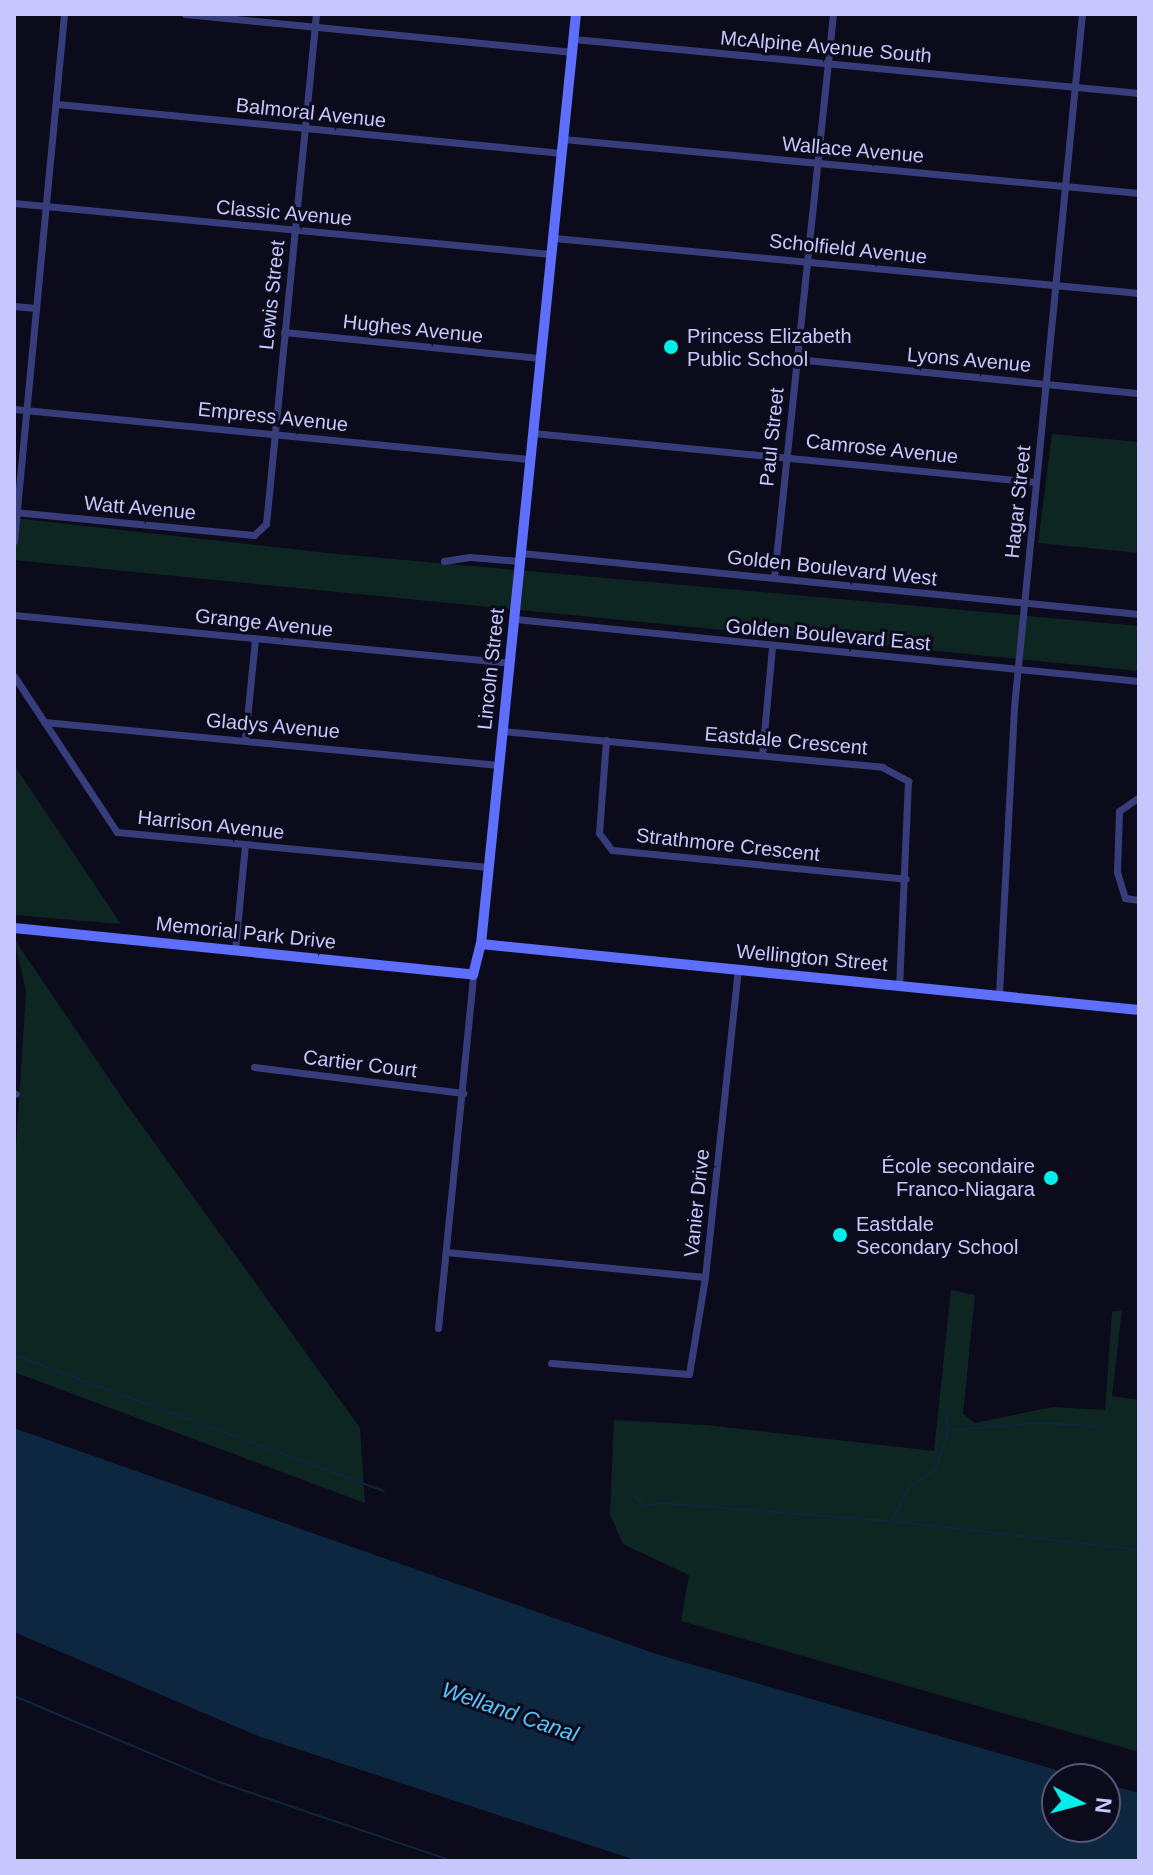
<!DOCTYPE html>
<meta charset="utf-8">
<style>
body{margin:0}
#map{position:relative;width:1153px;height:1875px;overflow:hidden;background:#0c0b1c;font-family:Helvetica,sans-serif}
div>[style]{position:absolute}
.green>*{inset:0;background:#0e2622}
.water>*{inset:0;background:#0c273f}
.stream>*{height:2px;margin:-1px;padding:0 1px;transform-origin:1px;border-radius:1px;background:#0c273f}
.street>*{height:7px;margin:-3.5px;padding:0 3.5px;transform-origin:3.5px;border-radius:3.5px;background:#373d7a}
.secondary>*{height:10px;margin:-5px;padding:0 5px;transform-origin:5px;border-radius:5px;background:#5f6ffd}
.dots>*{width:22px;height:22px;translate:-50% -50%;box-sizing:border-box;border:4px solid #0c0b1c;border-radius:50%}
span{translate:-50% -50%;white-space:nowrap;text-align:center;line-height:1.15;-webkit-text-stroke:6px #0c0b1c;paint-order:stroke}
.street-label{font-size:20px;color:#c7c7fe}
.poi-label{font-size:20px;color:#c7c7fe}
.left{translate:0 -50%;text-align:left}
.right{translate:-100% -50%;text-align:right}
.water-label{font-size:22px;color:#56c5fd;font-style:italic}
.frame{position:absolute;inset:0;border:16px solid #c7c7fe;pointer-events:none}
.north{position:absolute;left:1041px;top:1763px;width:80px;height:80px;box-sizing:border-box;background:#0c0b1c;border:2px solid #575676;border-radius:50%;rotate:96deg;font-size:22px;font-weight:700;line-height:32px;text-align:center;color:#c7c7fe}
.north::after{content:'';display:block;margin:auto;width:28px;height:36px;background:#03eee8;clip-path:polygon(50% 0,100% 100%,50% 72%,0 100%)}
</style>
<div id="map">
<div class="green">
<div style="clip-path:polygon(1052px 434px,1139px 442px,1139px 553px,1038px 543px)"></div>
<div style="clip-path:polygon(14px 518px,327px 553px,1139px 626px,1139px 671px,14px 560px)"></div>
<div style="clip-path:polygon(14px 765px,121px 924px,14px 915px)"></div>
<div style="clip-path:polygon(14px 939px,127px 1105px,360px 1428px,365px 1503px,14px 1372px,14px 1181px,26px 991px)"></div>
<div style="clip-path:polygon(951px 1290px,975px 1295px,963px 1414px,975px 1423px,1053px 1407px,1105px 1410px,1112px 1312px,1122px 1310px,1112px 1396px,1139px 1400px,1139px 1752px,681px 1621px,689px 1575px,623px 1544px,610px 1514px,614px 1420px,706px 1425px,934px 1451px)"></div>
</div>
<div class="water">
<div style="clip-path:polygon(14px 1428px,659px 1655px,1088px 1779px,1057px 1779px,1057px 1827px,1105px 1827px,1105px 1784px,1139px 1793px,1139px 1861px,638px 1861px,258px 1736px,14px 1632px)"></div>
</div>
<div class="stream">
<div style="left:14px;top:1355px;width:394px;rotate:20.2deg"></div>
<div style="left:949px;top:1430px;width:92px;rotate:-4.4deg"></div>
<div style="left:1041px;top:1423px;width:55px;rotate:3.1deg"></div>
<div style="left:634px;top:1496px;width:14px;rotate:45deg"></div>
<div style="left:644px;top:1506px;width:17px;rotate:-10deg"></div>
<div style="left:661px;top:1503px;width:232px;rotate:4.5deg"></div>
<div style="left:892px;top:1521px;width:249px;rotate:6.7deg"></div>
<div style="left:892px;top:1521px;width:36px;rotate:-63deg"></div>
<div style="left:908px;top:1489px;width:34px;rotate:-36deg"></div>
<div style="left:936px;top:1469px;width:41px;rotate:-71.6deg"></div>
<div style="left:949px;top:1430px;width:14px;rotate:-102deg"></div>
<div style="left:14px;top:1696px;width:219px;rotate:22.8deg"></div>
<div style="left:216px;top:1781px;width:250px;rotate:18.7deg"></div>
</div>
<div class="street">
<div style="left:185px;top:14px;width:390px;rotate:5.6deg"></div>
<div style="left:574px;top:39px;width:568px;rotate:5.46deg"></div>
<div style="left:57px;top:104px;width:507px;rotate:5.54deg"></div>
<div style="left:563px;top:139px;width:579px;rotate:5.36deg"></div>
<div style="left:14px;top:203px;width:539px;rotate:5.43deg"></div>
<div style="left:554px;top:238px;width:588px;rotate:5.37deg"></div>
<div style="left:14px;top:306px;width:22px;rotate:5deg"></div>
<div style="left:284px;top:332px;width:256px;rotate:5.8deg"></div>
<div style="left:796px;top:359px;width:345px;rotate:5.7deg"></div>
<div style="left:14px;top:409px;width:517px;rotate:5.55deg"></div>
<div style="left:533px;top:433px;width:505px;rotate:5.56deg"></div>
<div style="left:14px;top:512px;width:241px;rotate:5.5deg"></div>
<div style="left:254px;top:535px;width:16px;rotate:-43deg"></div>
<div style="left:266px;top:524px;width:512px;rotate:-84.4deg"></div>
<div style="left:14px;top:541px;width:529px;rotate:-84.58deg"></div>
<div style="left:521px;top:553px;width:621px;rotate:5.64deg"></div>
<div style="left:444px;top:561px;width:26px;rotate:-9deg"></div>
<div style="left:470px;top:557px;width:50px;rotate:4.6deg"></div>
<div style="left:774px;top:578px;width:567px;rotate:-84.03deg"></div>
<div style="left:14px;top:615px;width:498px;rotate:5.5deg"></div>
<div style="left:515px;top:619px;width:627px;rotate:5.67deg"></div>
<div style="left:14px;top:676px;width:187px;rotate:56.6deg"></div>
<div style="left:117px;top:832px;width:373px;rotate:5.4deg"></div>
<div style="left:44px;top:722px;width:457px;rotate:5.4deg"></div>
<div style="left:503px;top:731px;width:381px;rotate:5.4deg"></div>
<div style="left:882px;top:767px;width:30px;rotate:28deg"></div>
<div style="left:908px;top:781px;width:203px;rotate:92.5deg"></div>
<div style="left:245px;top:739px;width:100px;rotate:-84.3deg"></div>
<div style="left:606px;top:740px;width:93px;rotate:94.3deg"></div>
<div style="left:599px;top:833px;width:21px;rotate:53deg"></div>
<div style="left:612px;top:850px;width:295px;rotate:5.6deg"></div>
<div style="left:762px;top:755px;width:107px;rotate:-84.7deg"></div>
<div style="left:1139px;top:797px;width:24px;rotate:145deg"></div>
<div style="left:1119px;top:811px;width:61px;rotate:91.9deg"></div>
<div style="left:1117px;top:872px;width:27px;rotate:73deg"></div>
<div style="left:1125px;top:898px;width:14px;rotate:8deg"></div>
<div style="left:235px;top:950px;width:105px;rotate:-84.6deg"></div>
<div style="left:999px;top:994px;width:287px;rotate:-87deg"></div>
<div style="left:1014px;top:707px;width:696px;rotate:-84.4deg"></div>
<div style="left:254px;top:1067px;width:211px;rotate:7.1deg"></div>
<div style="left:14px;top:1093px;width:2px;rotate:27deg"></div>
<div style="left:446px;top:1252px;width:260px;rotate:5.5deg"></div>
<div style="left:705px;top:1277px;width:310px;rotate:-83.9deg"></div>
<div style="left:438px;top:1328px;width:355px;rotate:-84.3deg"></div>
<div style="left:551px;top:1363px;width:138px;rotate:4.6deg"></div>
<div style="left:689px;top:1374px;width:98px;rotate:-80.6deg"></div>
</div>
<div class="secondary">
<div style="left:14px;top:928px;width:461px;rotate:5.8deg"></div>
<div style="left:473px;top:975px;width:32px;rotate:-76deg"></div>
<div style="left:481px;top:944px;width:935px;rotate:-84.17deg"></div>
<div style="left:481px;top:944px;width:661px;rotate:5.73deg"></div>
</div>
<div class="dots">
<div style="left:671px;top:347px;background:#03eee8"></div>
<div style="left:1051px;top:1178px;background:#03eee8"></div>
<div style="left:840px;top:1235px;background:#03eee8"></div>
</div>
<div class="street-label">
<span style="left:826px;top:47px;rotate:5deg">McAlpine Avenue South</span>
<span style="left:311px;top:113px;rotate:6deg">Balmoral Avenue</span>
<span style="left:853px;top:150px;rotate:5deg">Wallace Avenue</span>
<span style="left:284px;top:213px;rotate:5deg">Classic Avenue</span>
<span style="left:848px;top:249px;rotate:6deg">Scholfield Avenue</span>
<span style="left:272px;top:295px;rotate:-84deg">Lewis Street</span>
<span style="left:413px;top:329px;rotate:6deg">Hughes Avenue</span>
<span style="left:969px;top:360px;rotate:5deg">Lyons Avenue</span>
<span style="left:273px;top:417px;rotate:6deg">Empress Avenue</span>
<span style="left:772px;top:437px;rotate:-84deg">Paul Street</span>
<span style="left:882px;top:449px;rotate:6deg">Camrose Avenue</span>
<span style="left:1018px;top:502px;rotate:-84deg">Hagar Street</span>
<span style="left:140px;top:508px;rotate:5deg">Watt Avenue</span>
<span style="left:832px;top:568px;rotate:6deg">Golden Boulevard West</span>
<span style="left:264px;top:623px;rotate:6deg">Grange Avenue</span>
<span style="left:828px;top:635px;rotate:5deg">Golden Boulevard East</span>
<span style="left:491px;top:669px;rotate:-84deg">Lincoln Street</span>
<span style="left:273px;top:726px;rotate:5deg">Gladys Avenue</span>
<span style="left:786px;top:741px;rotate:5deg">Eastdale Crescent</span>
<span style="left:211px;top:825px;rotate:6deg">Harrison Avenue</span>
<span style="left:728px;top:845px;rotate:6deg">Strathmore Crescent</span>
<span style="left:246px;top:933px;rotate:6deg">Memorial Park Drive</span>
<span style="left:812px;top:958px;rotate:5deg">Wellington Street</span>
<span style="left:360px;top:1064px;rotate:7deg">Cartier Court</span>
<span style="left:697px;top:1203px;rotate:-84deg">Vanier Drive</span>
</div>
<div class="poi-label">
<span class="left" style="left:687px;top:348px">Princess Elizabeth<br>Public School</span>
<span class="right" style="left:1035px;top:1178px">École secondaire<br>Franco-Niagara</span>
<span class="left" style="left:856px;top:1236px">Eastdale<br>Secondary School</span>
</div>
<div class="water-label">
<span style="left:510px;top:1712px;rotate:19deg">Welland Canal</span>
</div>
<div class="frame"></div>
<div class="north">N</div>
</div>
